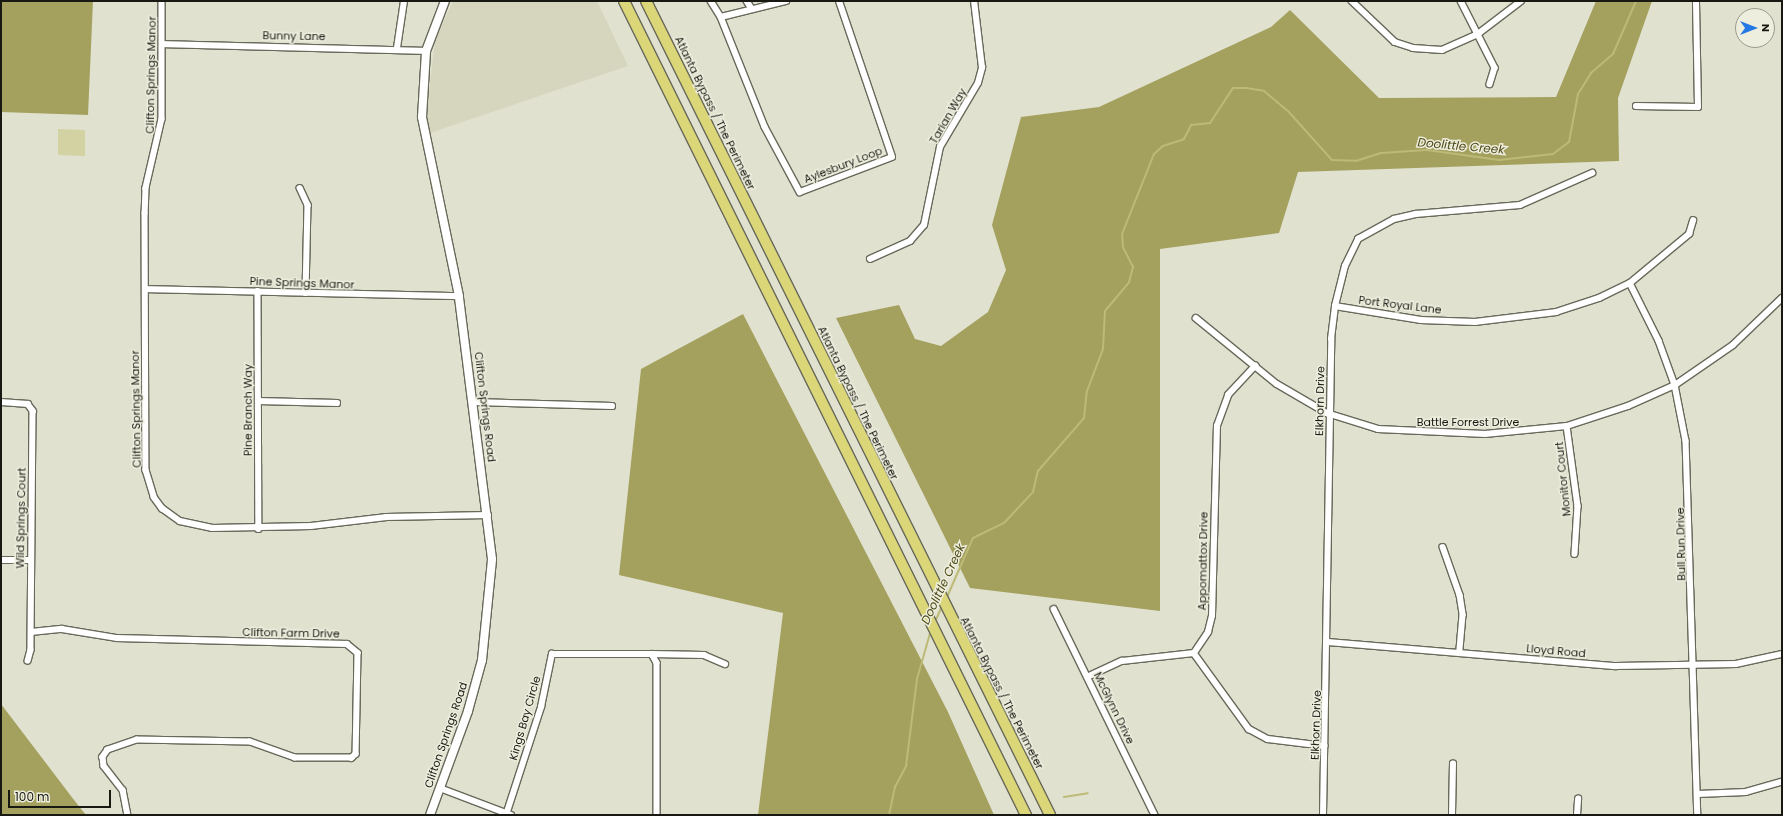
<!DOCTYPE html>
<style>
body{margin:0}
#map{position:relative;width:1783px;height:816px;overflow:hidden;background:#e1e1d0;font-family:Poppins,sans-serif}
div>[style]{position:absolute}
.built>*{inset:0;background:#d6d6be}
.green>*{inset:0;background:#d3d2a2}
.forest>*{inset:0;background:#a4a15e}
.stream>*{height:2px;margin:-1px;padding:0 1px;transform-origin:1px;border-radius:1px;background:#bcba76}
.roads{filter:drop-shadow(1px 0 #69695b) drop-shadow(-1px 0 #69695b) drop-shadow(0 1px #69695b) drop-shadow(0 -1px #69695b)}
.street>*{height:5.5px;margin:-2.75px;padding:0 2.75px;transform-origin:2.75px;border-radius:2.75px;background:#fff}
.secondary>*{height:8px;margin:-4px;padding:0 4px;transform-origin:4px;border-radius:4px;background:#fff}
.highway>*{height:10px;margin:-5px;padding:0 5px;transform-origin:5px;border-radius:5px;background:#dbd778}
span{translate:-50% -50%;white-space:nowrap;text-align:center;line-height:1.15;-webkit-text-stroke:3px #eeeede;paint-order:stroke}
.street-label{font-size:11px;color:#191913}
.water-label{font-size:12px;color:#4c4916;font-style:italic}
.frame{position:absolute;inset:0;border:2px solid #191913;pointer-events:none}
.north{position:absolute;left:1735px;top:8px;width:40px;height:40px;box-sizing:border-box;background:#eeeede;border:1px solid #99998d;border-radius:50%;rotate:90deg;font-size:11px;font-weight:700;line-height:16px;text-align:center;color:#191913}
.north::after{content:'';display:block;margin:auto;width:14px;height:18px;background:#2579e4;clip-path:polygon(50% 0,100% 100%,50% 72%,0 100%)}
.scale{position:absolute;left:8px;top:790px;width:103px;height:18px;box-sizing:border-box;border:2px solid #191913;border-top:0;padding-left:5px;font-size:12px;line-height:14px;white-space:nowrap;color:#191913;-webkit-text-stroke:3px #eeeede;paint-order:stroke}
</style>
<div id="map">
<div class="built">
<div style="clip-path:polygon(453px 1px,597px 1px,628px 66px,424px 135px,435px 40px)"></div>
</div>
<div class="green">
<div style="clip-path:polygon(58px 129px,85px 130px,85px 156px,58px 155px)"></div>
</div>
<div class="forest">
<div style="clip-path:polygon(1px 1px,93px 1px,88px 115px,1px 112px)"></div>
<div style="clip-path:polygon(1596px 1px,1652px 1px,1618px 98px,1619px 161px,1298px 172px,1279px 233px,1160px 249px,1160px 611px,970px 588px,836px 318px,899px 305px,915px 339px,941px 346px,988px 312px,1006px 270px,992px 225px,1021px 117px,1099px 107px,1271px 27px,1290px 10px,1379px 98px,1556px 97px)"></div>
<div style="clip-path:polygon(743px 314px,948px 712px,994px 815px,758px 815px,783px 613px,619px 575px,641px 369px)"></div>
<div style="clip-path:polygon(1px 704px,74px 800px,86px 815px,1px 815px)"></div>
</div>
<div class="stream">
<div style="left:947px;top:597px;width:64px;rotate:-66.2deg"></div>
<div style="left:973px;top:538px;width:34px;rotate:-26deg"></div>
<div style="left:1004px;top:523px;width:42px;rotate:-46.9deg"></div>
<div style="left:1033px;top:492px;width:22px;rotate:-77deg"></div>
<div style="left:1038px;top:471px;width:70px;rotate:-49deg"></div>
<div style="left:1084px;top:418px;width:27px;rotate:-84deg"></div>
<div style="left:1087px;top:391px;width:45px;rotate:-69.1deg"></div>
<div style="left:1103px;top:349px;width:38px;rotate:-87deg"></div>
<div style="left:1105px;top:311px;width:38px;rotate:-50deg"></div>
<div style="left:1129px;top:282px;width:16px;rotate:-75deg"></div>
<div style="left:1133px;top:267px;width:22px;rotate:-117deg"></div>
<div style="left:1123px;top:247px;width:13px;rotate:-94deg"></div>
<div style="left:1122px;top:234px;width:86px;rotate:-68.2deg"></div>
<div style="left:1154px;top:154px;width:12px;rotate:-42deg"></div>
<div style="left:1163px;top:146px;width:22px;rotate:-18deg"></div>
<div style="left:1184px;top:139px;width:16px;rotate:-63deg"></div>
<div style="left:1191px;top:125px;width:19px;rotate:-6deg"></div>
<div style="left:1210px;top:123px;width:42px;rotate:-56.7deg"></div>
<div style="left:1233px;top:88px;width:13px"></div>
<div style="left:1246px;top:88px;width:18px;rotate:9deg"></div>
<div style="left:1264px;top:91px;width:31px;rotate:40deg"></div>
<div style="left:1288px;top:111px;width:66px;rotate:48.1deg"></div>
<div style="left:1332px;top:160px;width:24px;rotate:2deg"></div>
<div style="left:1356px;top:161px;width:26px;rotate:-18deg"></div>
<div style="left:1381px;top:153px;width:46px;rotate:-3.7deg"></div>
<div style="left:1427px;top:150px;width:73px;rotate:7.9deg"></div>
<div style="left:1499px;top:160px;width:54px;rotate:-6.3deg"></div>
<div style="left:1553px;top:154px;width:20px;rotate:-37deg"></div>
<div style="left:1569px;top:142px;width:49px;rotate:-79.4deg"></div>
<div style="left:1578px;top:94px;width:25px;rotate:-58deg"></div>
<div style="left:1591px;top:73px;width:29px;rotate:-41deg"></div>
<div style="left:1613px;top:54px;width:58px;rotate:-66.5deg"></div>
<div style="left:935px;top:622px;width:17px;rotate:-66deg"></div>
<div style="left:1064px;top:797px;width:24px;rotate:-9deg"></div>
<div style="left:889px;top:815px;width:29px;rotate:-78deg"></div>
<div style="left:895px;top:787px;width:24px;rotate:-62deg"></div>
<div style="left:906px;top:766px;width:88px;rotate:-82.8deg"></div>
<div style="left:917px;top:679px;width:51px;rotate:-74.1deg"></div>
</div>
<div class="roads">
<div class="street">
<div style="left:162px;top:1px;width:118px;rotate:90deg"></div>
<div style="left:162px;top:119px;width:71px;rotate:103.1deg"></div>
<div style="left:146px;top:188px;width:25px;rotate:92deg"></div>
<div style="left:145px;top:213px;width:257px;rotate:89.8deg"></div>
<div style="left:146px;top:470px;width:28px;rotate:73deg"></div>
<div style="left:154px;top:497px;width:14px;rotate:54deg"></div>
<div style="left:162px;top:508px;width:22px;rotate:36deg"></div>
<div style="left:180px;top:521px;width:33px;rotate:12deg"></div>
<div style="left:212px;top:528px;width:99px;rotate:-1.2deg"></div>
<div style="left:311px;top:526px;width:76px;rotate:-6.8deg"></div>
<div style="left:386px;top:517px;width:102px;rotate:-1.1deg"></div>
<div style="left:711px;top:1px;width:19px;rotate:58deg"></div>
<div style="left:721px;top:17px;width:118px;rotate:68.2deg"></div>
<div style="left:765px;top:127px;width:74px;rotate:61.7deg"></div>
<div style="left:800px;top:192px;width:98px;rotate:-20.8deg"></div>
<div style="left:892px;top:157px;width:165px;rotate:-108.8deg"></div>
<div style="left:747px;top:1px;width:9px;rotate:58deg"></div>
<div style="left:1352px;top:1px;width:59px;rotate:43.6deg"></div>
<div style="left:1395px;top:42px;width:19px;rotate:18deg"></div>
<div style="left:1413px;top:48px;width:29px;rotate:4deg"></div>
<div style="left:1442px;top:50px;width:39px;rotate:-24deg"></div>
<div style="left:1478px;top:34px;width:54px;rotate:-37.5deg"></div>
<div style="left:1461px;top:1px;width:75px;rotate:63.1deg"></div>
<div style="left:1495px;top:68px;width:17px;rotate:107deg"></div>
<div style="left:721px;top:17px;width:67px;rotate:-13.8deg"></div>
<div style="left:162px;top:44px;width:264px;rotate:1.5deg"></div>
<div style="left:397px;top:48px;width:48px;rotate:-81.5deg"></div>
<div style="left:1636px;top:106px;width:62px;rotate:0.9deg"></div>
<div style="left:1698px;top:107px;width:106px;rotate:-91.1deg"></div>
<div style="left:300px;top:188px;width:19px;rotate:65deg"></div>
<div style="left:308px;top:205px;width:88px;rotate:91.3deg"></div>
<div style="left:870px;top:259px;width:44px;rotate:-24.2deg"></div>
<div style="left:910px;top:241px;width:21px;rotate:-49deg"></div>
<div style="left:924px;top:225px;width:80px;rotate:-78.4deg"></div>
<div style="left:940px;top:147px;width:74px;rotate:-59.3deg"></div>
<div style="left:978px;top:83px;width:16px;rotate:-75deg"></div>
<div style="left:982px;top:68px;width:67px;rotate:-96.8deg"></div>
<div style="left:1630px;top:283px;width:65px;rotate:63.4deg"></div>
<div style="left:1659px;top:341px;width:47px;rotate:70deg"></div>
<div style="left:1675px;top:385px;width:57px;rotate:78.9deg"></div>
<div style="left:1686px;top:441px;width:374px;rotate:88.2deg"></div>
<div style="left:145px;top:289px;width:314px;rotate:1.3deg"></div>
<div style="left:258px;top:291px;width:238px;rotate:89.8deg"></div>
<div style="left:1335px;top:306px;width:87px;rotate:9.2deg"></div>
<div style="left:1421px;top:320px;width:54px;rotate:2.1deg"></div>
<div style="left:1475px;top:322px;width:82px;rotate:-7deg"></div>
<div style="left:1556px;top:312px;width:45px;rotate:-18deg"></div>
<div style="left:1599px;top:298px;width:34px;rotate:-26deg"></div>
<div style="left:1630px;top:283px;width:77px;rotate:-39.7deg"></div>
<div style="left:1689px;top:234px;width:14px;rotate:-73deg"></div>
<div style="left:1196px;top:318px;width:104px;rotate:39.2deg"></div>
<div style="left:1277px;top:384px;width:58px;rotate:30.1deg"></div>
<div style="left:1327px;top:413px;width:53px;rotate:17.4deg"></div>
<div style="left:1378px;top:429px;width:107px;rotate:2.7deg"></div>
<div style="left:1485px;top:434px;width:82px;rotate:-5.6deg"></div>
<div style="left:1567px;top:426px;width:64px;rotate:-18.2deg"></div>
<div style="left:1628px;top:406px;width:51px;rotate:-24.1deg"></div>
<div style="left:1675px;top:385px;width:70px;rotate:-34.6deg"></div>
<div style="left:1733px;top:345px;width:68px;rotate:-43.8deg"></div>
<div style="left:258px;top:401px;width:79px;rotate:1.5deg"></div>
<div style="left:1px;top:402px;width:27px;rotate:4deg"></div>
<div style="left:28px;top:404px;width:9px;rotate:54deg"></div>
<div style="left:33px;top:411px;width:239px;rotate:90.5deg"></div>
<div style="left:31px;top:650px;width:11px;rotate:105deg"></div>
<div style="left:474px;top:402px;width:138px;rotate:1.7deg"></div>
<div style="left:1567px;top:426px;width:81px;rotate:82.2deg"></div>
<div style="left:1578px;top:506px;width:48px;rotate:93.6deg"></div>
<div style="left:1443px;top:547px;width:51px;rotate:70.5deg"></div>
<div style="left:1460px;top:595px;width:20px;rotate:81deg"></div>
<div style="left:1463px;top:615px;width:36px;rotate:95deg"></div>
<div style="left:1px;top:560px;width:29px"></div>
<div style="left:1054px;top:609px;width:229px;rotate:63.9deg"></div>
<div style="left:31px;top:632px;width:31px;rotate:-6deg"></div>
<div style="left:62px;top:629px;width:56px;rotate:9.3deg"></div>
<div style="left:117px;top:638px;width:230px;rotate:1.5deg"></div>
<div style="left:347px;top:644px;width:14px;rotate:39deg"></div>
<div style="left:358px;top:653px;width:101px;rotate:91.1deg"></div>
<div style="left:356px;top:754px;width:6px;rotate:135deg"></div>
<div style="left:352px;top:758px;width:57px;rotate:180deg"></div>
<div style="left:295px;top:758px;width:48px;rotate:-160.4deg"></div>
<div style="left:250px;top:742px;width:113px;rotate:-179deg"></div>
<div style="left:137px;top:740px;width:31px;rotate:161deg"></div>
<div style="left:108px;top:750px;width:9px;rotate:126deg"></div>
<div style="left:103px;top:757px;width:9px;rotate:84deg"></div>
<div style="left:104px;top:766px;width:31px;rotate:52deg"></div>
<div style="left:123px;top:790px;width:25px;rotate:79deg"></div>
<div style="left:1328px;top:642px;width:289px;rotate:4.8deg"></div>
<div style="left:1616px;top:666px;width:120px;rotate:-1deg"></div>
<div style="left:1736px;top:664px;width:47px;rotate:-12.3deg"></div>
<div style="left:1194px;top:653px;width:94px;rotate:54.1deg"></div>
<div style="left:1249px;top:729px;width:21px;rotate:28deg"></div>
<div style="left:1268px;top:739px;width:57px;rotate:7deg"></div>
<div style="left:652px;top:654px;width:52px;rotate:1.1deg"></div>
<div style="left:704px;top:655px;width:23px;rotate:23deg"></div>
<div style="left:1087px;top:677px;width:38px;rotate:-25deg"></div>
<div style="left:1122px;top:661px;width:72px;rotate:-6.3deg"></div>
<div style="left:1194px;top:653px;width:25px;rotate:-56deg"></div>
<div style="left:1208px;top:632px;width:16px;rotate:-76deg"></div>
<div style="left:1212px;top:616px;width:190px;rotate:-88.5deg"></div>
<div style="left:1217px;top:426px;width:33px;rotate:-70deg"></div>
<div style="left:1228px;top:395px;width:40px;rotate:-47deg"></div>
<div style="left:440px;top:788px;width:76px;rotate:20.8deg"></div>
<div style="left:1698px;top:794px;width:48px;rotate:-2.4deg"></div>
<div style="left:1746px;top:792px;width:37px;rotate:-16deg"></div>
<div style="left:506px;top:815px;width:114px;rotate:-72deg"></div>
<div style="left:541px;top:707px;width:54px;rotate:-78.3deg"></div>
<div style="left:552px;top:654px;width:100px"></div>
<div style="left:652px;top:654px;width:10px;rotate:61deg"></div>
<div style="left:657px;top:663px;width:152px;rotate:90deg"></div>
<div style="left:1323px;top:815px;width:476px;rotate:-89deg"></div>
<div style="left:1331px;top:339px;width:33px;rotate:-83deg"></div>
<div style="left:1335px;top:306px;width:41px;rotate:-76deg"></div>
<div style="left:1345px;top:266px;width:30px;rotate:-64deg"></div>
<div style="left:1358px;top:239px;width:41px;rotate:-29.1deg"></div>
<div style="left:1394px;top:219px;width:23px;rotate:-13deg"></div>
<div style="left:1416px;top:214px;width:104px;rotate:-4.9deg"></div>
<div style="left:1520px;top:205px;width:79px;rotate:-24deg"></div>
<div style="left:1452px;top:815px;width:51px;rotate:-88.9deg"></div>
<div style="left:1577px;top:815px;width:16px;rotate:-86deg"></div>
</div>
<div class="secondary">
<div style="left:430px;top:815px;width:111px;rotate:-69.9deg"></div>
<div style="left:468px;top:711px;width:53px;rotate:-74.6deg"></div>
<div style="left:482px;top:660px;width:101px;rotate:-84.3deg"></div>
<div style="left:492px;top:559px;width:265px;rotate:-97.2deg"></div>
<div style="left:459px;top:296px;width:183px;rotate:-101.7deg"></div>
<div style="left:422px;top:117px;width:66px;rotate:-86.5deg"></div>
<div style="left:426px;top:51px;width:53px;rotate:-69.2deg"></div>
</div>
<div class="highway">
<div style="left:624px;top:1px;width:908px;rotate:63.72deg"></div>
<div style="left:646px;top:1px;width:909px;rotate:63.6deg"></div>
</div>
</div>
<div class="street-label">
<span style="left:294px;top:36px;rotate:1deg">Bunny Lane</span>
<span style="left:151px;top:75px;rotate:-89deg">Clifton Springs Manor</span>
<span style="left:715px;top:113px;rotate:64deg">Atlanta Bypass / The Perimeter</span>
<span style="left:948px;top:116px;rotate:-60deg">Tarian Way</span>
<span style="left:843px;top:165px;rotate:-21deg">Aylesbury Loop</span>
<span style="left:302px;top:283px;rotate:2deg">Pine Springs Manor</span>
<span style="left:1400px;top:305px;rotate:7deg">Port Royal Lane</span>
<span style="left:1320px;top:401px;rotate:-89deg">Elkhorn Drive</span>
<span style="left:858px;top:403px;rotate:64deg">Atlanta Bypass / The Perimeter</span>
<span style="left:485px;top:407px;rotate:83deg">Clifton Springs Road</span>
<span style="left:136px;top:409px;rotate:-91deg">Clifton Springs Manor</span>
<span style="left:248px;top:410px;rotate:-90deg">Pine Branch Way</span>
<span style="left:1468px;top:422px">Battle Forrest Drive</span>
<span style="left:1563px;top:479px;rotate:-96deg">Monitor Court</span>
<span style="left:21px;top:518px;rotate:-89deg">Wild Springs Court</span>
<span style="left:1681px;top:544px;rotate:-91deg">Bull Run Drive</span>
<span style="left:1203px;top:561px;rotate:-89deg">Appomattox Drive</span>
<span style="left:291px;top:633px;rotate:1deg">Clifton Farm Drive</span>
<span style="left:1556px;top:651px;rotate:5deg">Lloyd Road</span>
<span style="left:1002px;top:693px;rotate:63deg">Atlanta Bypass / The Perimeter</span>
<span style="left:1114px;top:708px;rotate:64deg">McGlynn Drive</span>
<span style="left:525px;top:718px;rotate:-74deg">Kings Bay Circle</span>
<span style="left:1316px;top:725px;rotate:-88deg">Elkhorn Drive</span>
<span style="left:446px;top:735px;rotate:-71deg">Clifton Springs Road</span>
</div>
<div class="water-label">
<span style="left:1461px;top:146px;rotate:5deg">Doolittle Creek</span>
<span style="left:943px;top:584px;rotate:-65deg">Doolittle Creek</span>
</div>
<div class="frame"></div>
<div class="north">N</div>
<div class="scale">100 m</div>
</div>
